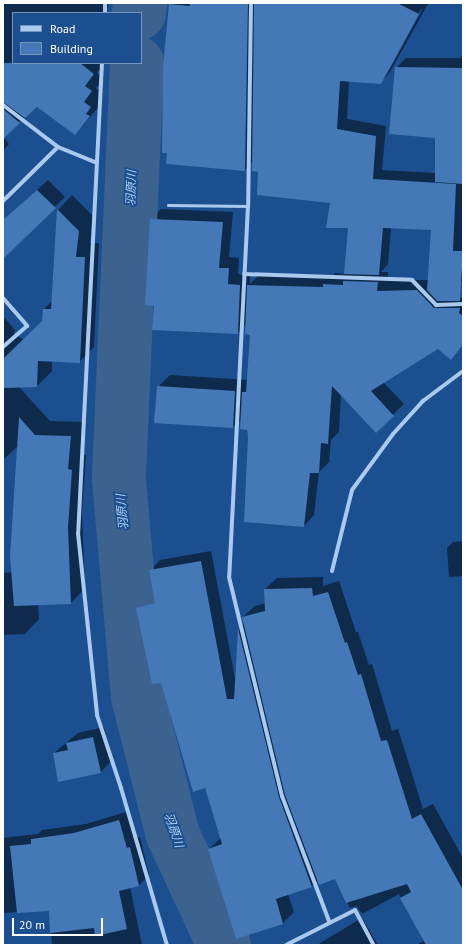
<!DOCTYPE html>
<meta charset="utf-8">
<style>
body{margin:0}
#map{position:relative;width:466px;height:948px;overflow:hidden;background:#1b4f8f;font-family:"PT Sans","Noto Sans JP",sans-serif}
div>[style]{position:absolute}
.shadow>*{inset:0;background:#0007}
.river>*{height:54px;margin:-27px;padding:0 27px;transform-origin:27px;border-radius:27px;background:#3c6290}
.building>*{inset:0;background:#4478b7}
.service>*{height:3px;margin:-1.5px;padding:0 1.5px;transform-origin:1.5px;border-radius:1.5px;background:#a9c9ee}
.minor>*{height:4px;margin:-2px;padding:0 2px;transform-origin:2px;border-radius:2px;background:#a9c9ee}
span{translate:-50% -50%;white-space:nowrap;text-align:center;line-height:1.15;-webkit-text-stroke:3.5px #1b4f8f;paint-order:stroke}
.water-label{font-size:12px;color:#b5d3f5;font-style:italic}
.frame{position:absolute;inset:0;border:4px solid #fff;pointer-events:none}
.legend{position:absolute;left:12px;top:12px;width:130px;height:52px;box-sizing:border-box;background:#1b4f8f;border:1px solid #7695bc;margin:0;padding:5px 7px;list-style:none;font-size:12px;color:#fff}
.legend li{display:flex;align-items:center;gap:8px;height:20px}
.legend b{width:20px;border:1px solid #7695bc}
.scale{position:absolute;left:12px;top:918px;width:91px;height:18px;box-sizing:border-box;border:2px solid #fff;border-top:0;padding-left:5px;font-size:12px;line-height:14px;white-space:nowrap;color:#fff;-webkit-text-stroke:3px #1b4f8f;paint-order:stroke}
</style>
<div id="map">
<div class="shadow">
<div style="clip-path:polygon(3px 3px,108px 3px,107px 13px,13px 13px,13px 63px,105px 63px,97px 73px,104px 78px,96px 88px,103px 94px,99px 101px,102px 103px,75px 134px,37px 105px,3px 137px,9px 144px,3px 151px)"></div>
<div style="clip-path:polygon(evenodd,172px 3px,428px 4px,390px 72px,380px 83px,349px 81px,347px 119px,386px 126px,382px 170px,436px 173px,436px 137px,396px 68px,406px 58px,460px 58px,463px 55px,463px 282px,430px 282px,445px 298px,463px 298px,463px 346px,451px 359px,438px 348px,383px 382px,404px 404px,376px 431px,341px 394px,339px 432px,331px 440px,329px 462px,319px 472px,314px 515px,304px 526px,249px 437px,242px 419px,233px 427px,158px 387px,170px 375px,248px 380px,252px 334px,246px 324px,238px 333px,155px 305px,151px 219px,161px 209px,233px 212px,229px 257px,239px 258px,238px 274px,250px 275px,250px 284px,259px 275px,332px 277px,335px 273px,345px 274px,349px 227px,331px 202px,259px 171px,253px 161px,245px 170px,170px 5px,172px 3px,421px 9px,422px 10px,387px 74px,385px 74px,421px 9px,172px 3px,391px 227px,432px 229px,429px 280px,388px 280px,388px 272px,381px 272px,388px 264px,391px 227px)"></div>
<div style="clip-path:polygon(48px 180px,65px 197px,6px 255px,3px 253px,3px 221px)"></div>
<div style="clip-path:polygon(72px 195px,93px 216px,90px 243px,99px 243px,94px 347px,79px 362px,52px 360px,52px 371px,37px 386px,19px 387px,50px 421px,85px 422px,82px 455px,86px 455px,82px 513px,85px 588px,71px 603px,38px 604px,39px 619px,25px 634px,3px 635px,3px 573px,12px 572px,18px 446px,3px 460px,3px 316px,15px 330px,14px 334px,24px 340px,43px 321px,44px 309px,52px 301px,58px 210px)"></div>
<div style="clip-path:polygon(463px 541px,463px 576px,449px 577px,447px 548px,453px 542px)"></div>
<div style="clip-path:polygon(211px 551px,235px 678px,239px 628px,245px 622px,243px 617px,255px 606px,266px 603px,265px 589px,277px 578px,323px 577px,323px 586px,339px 581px,356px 632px,358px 632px,369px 665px,372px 664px,392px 731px,398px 729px,423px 809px,433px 804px,463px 858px,463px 945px,416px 945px,424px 941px,399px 894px,362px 914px,357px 906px,350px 908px,336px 878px,318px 880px,312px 886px,288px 894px,294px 912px,283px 923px,237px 938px,209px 849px,221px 838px,206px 787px,162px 682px,137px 609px,148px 598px,154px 596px,150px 571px,160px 560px)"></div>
<div style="clip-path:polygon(104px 727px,111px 761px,101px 772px,54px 753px,78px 733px)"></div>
<div style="clip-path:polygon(129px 811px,137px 838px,140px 837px,149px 875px,139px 885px,130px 887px,142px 945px,52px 945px,50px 910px,3px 913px,3px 838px,38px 834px,42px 830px,86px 824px)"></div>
<div style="clip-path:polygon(362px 918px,378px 945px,318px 945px,320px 943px)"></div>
</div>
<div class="river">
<div style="left:139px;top:13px;width:10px;rotate:-84deg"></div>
<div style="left:137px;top:63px;width:417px;rotate:92.5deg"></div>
<div style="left:119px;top:480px;width:218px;rotate:85deg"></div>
<div style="left:138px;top:697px;width:142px;rotate:75.8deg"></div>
<div style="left:173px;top:835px;width:121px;rotate:65.1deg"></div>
</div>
<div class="building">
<div style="clip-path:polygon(189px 3px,248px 3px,245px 171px,166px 164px,167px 153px,162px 153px,163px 67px,169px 4px,190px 6px)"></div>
<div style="clip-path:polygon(254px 3px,397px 3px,419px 14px,381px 84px,340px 81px,337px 129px,376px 136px,373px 179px,456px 184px,453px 251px,463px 251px,460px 301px,437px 301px,427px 290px,431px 230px,383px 228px,379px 275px,344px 274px,348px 228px,326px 228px,330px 203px,257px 195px,258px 172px,252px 171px)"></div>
<div style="clip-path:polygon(3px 63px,80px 63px,94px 74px,85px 86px,92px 91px,84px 102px,91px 107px,86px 114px,90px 116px,75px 135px,37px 107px,25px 118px,3px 102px)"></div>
<div style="clip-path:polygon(395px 67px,463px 68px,463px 184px,435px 182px,435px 138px,389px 134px)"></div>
<div style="clip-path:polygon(3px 109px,20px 123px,3px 139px)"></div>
<div style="clip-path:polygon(37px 190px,56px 208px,3px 259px,3px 220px)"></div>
<div style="clip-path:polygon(57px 209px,79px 231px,76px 257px,85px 257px,80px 363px,38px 361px,37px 387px,3px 388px,3px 359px,42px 321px,43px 309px,51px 309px)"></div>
<div style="clip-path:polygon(150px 219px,223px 222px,219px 268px,229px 268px,228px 284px,240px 285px,238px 334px,152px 330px,154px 306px,145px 305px)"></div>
<div style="clip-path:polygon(343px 281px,378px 282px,377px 291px,417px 290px,434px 308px,460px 308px,459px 313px,463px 316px,463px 345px,451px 360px,438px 349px,371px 391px,394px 416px,376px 433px,332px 386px,328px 444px,321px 443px,319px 473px,310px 473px,304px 527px,244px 522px,248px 437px,247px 430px,240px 429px,242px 392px,246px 392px,250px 335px,245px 334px,247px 285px,323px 287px,323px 284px,343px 285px)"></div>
<div style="clip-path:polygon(157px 386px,235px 391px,233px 428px,154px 423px)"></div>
<div style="clip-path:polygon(19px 417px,35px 435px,71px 436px,68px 469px,72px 470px,68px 528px,71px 604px,14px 606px,10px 556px)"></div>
<div style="clip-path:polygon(201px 561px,227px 699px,234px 699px,238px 628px,279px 797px,312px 887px,276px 899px,283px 924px,236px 939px,208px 849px,222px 844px,205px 788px,193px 792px,161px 683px,152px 684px,136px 608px,155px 603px,149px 570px)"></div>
<div style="clip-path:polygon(312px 588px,313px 596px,328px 592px,345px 643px,347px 642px,358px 675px,361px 674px,381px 741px,387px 740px,412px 819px,421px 814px,463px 890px,463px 945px,426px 945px,400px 898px,411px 892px,407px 884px,346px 903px,335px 879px,319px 885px,285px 795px,242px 617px,265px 611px,264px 589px)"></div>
<div style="clip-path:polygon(93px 737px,101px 773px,58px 782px,53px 753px,68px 750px,66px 743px)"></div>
<div style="clip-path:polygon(119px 820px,127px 848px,130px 847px,139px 886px,119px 891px,127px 929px,95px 936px,94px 928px,50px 933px,49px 911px,17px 913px,10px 846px,31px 844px,31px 839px,74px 833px)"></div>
</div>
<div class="service">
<div style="left:168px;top:205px;width:80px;rotate:0.7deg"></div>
</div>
<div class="minor">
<div style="left:251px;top:3px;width:203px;rotate:90.8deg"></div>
<div style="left:248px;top:206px;width:371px;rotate:92.9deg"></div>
<div style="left:229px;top:577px;width:225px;rotate:76.4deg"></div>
<div style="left:282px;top:796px;width:134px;rotate:69.4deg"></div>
<div style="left:105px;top:13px;width:10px;rotate:-90deg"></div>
<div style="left:102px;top:63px;width:471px;rotate:92.9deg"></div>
<div style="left:78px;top:533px;width:183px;rotate:84deg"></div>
<div style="left:97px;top:715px;width:77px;rotate:71.8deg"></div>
<div style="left:121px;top:788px;width:164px;rotate:73.7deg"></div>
<div style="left:3px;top:105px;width:69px;rotate:37.4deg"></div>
<div style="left:58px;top:147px;width:42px;rotate:22.3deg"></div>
<div style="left:3px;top:201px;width:77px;rotate:-44.5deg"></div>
<div style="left:244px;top:274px;width:168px;rotate:2deg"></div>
<div style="left:412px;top:280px;width:35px;rotate:46deg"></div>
<div style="left:436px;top:305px;width:27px;rotate:-2deg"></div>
<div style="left:3px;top:298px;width:37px;rotate:49deg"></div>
<div style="left:27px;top:326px;width:32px;rotate:139deg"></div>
<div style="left:332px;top:571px;width:83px;rotate:-76.1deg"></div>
<div style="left:352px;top:490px;width:69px;rotate:-53.8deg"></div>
<div style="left:393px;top:434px;width:45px;rotate:-47.7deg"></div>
<div style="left:423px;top:401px;width:50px;rotate:-36.9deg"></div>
<div style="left:286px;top:945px;width:77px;rotate:-26.9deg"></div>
<div style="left:355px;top:910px;width:40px;rotate:62deg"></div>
</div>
<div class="water-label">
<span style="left:131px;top:188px;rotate:-88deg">羽原川</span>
<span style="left:122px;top:512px;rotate:-95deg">羽原川</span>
<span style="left:174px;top:830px;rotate:71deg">羽原川</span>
</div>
<div class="frame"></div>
<ul class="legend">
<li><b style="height:5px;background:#a9c9ee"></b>Road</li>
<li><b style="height:11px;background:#4478b7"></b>Building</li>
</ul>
<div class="scale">20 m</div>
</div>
